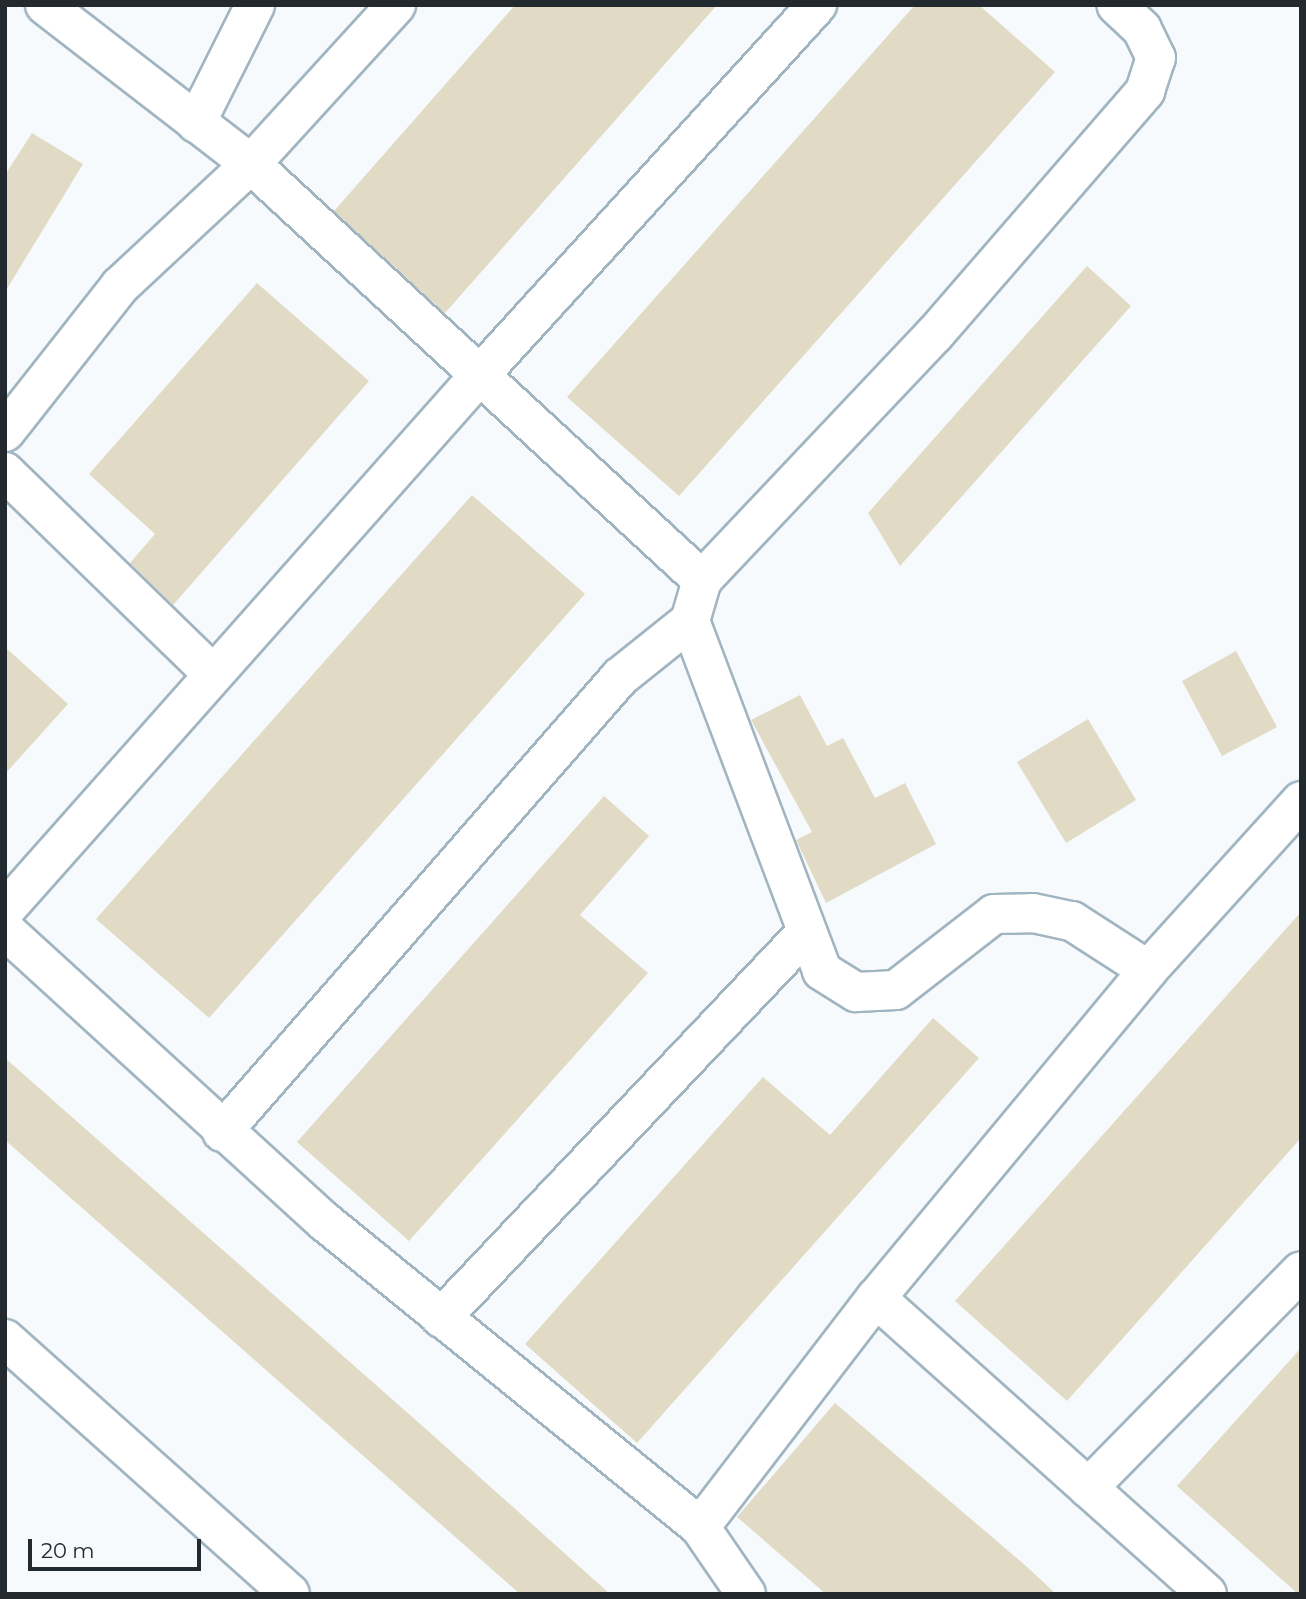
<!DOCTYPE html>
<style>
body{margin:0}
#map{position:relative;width:1306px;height:1599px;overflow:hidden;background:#f6fafc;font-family:Montserrat,sans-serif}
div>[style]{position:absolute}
.building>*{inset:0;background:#e1dbc6}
.roads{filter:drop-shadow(2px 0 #a1b5c1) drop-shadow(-2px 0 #a1b5c1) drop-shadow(0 2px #a1b5c1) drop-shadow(0 -2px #a1b5c1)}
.minor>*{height:38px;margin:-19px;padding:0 19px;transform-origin:19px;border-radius:19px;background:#fff}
span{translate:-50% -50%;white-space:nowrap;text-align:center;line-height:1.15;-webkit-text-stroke:5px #f6fafc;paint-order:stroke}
.frame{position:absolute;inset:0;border:7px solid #222a2f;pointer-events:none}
.scale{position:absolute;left:28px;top:1539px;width:173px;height:32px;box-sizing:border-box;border:4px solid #222a2f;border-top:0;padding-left:9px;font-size:21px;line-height:24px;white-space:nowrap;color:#222a2f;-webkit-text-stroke:5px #f6fafc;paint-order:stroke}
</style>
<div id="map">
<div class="building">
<div style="clip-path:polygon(515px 5px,717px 5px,445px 313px,334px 211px)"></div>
<div style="clip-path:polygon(915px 5px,979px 5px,1055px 72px,679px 496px,567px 397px)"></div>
<div style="clip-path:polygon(32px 133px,83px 164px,5px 292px,5px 175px)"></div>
<div style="clip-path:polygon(1087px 266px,1131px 306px,900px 566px,868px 513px)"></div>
<div style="clip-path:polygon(257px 283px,369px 381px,173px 605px,130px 563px,155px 534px,89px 474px)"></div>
<div style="clip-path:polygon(472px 495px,585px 594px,209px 1018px,96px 919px)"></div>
<div style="clip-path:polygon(5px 647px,68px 704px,5px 774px)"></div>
<div style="clip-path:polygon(1236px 651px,1277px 727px,1222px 756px,1182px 681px)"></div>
<div style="clip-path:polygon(800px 695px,827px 746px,843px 738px,875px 798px,905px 783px,936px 844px,826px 903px,796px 840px,812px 832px,751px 720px)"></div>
<div style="clip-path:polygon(1088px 719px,1136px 800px,1066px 843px,1017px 762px)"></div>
<div style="clip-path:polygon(604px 796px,649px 836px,580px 915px,648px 973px,409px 1241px,297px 1142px)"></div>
<div style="clip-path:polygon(1301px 912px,1301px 1138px,1067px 1401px,955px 1301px)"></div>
<div style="clip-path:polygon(933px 1018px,979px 1058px,637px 1443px,525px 1344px,763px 1077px,830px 1135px)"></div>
<div style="clip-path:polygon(5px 1058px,427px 1430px,610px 1594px,520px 1594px,5px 1140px)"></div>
<div style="clip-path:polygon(1301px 1348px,1301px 1594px,1298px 1594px,1177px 1486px)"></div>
<div style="clip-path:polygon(835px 1403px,1026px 1566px,1056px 1594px,826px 1594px,737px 1517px)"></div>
</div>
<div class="roads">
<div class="minor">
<div style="left:45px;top:5px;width:260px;rotate:37.7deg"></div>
<div style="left:251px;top:164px;width:614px;rotate:42.69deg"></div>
<div style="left:702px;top:580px;width:43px;rotate:106.3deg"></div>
<div style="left:690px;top:621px;width:374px;rotate:69.3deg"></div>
<div style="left:822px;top:971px;width:40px;rotate:32deg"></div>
<div style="left:856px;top:992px;width:40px;rotate:-2.9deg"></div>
<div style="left:896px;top:990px;width:124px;rotate:-37.8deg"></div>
<div style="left:994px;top:914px;width:39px;rotate:-1deg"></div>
<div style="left:1033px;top:913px;width:40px;rotate:12deg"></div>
<div style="left:1072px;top:921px;width:90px;rotate:32.8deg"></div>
<div style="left:196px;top:123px;width:132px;rotate:-63.4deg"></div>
<div style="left:5px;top:432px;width:186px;rotate:-51.8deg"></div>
<div style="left:120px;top:286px;width:179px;rotate:-43deg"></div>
<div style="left:251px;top:164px;width:215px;rotate:-47.6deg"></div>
<div style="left:5px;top:472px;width:290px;rotate:44.2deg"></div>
<div style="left:702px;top:580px;width:337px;rotate:-46.6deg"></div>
<div style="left:934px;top:335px;width:323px;rotate:-49.1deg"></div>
<div style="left:1145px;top:91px;width:35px;rotate:-72deg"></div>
<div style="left:1156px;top:58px;width:32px;rotate:-116deg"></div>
<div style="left:1142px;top:29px;width:35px;rotate:-137deg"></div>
<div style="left:5px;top:910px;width:711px;rotate:-48.42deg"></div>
<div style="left:477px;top:378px;width:505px;rotate:-47.65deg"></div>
<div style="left:5px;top:930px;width:433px;rotate:42.4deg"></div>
<div style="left:325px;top:1222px;width:483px;rotate:39.1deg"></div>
<div style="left:700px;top:1527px;width:81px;rotate:55.5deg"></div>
<div style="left:222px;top:1132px;width:605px;rotate:-48.82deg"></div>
<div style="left:620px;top:677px;width:90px;rotate:-38.7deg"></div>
<div style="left:876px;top:1298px;width:444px;rotate:41.8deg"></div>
<div style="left:441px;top:1318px;width:528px;rotate:-46.54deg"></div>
<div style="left:5px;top:1339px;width:382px;rotate:41.8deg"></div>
<div style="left:1088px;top:1488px;width:304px;rotate:-45.5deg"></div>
<div style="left:700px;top:1527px;width:289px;rotate:-52.5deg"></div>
<div style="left:876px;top:1298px;width:426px;rotate:-50.3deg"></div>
<div style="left:1148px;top:970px;width:228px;rotate:-47.8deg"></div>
</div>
</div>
<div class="frame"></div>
<div class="scale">20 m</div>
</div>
